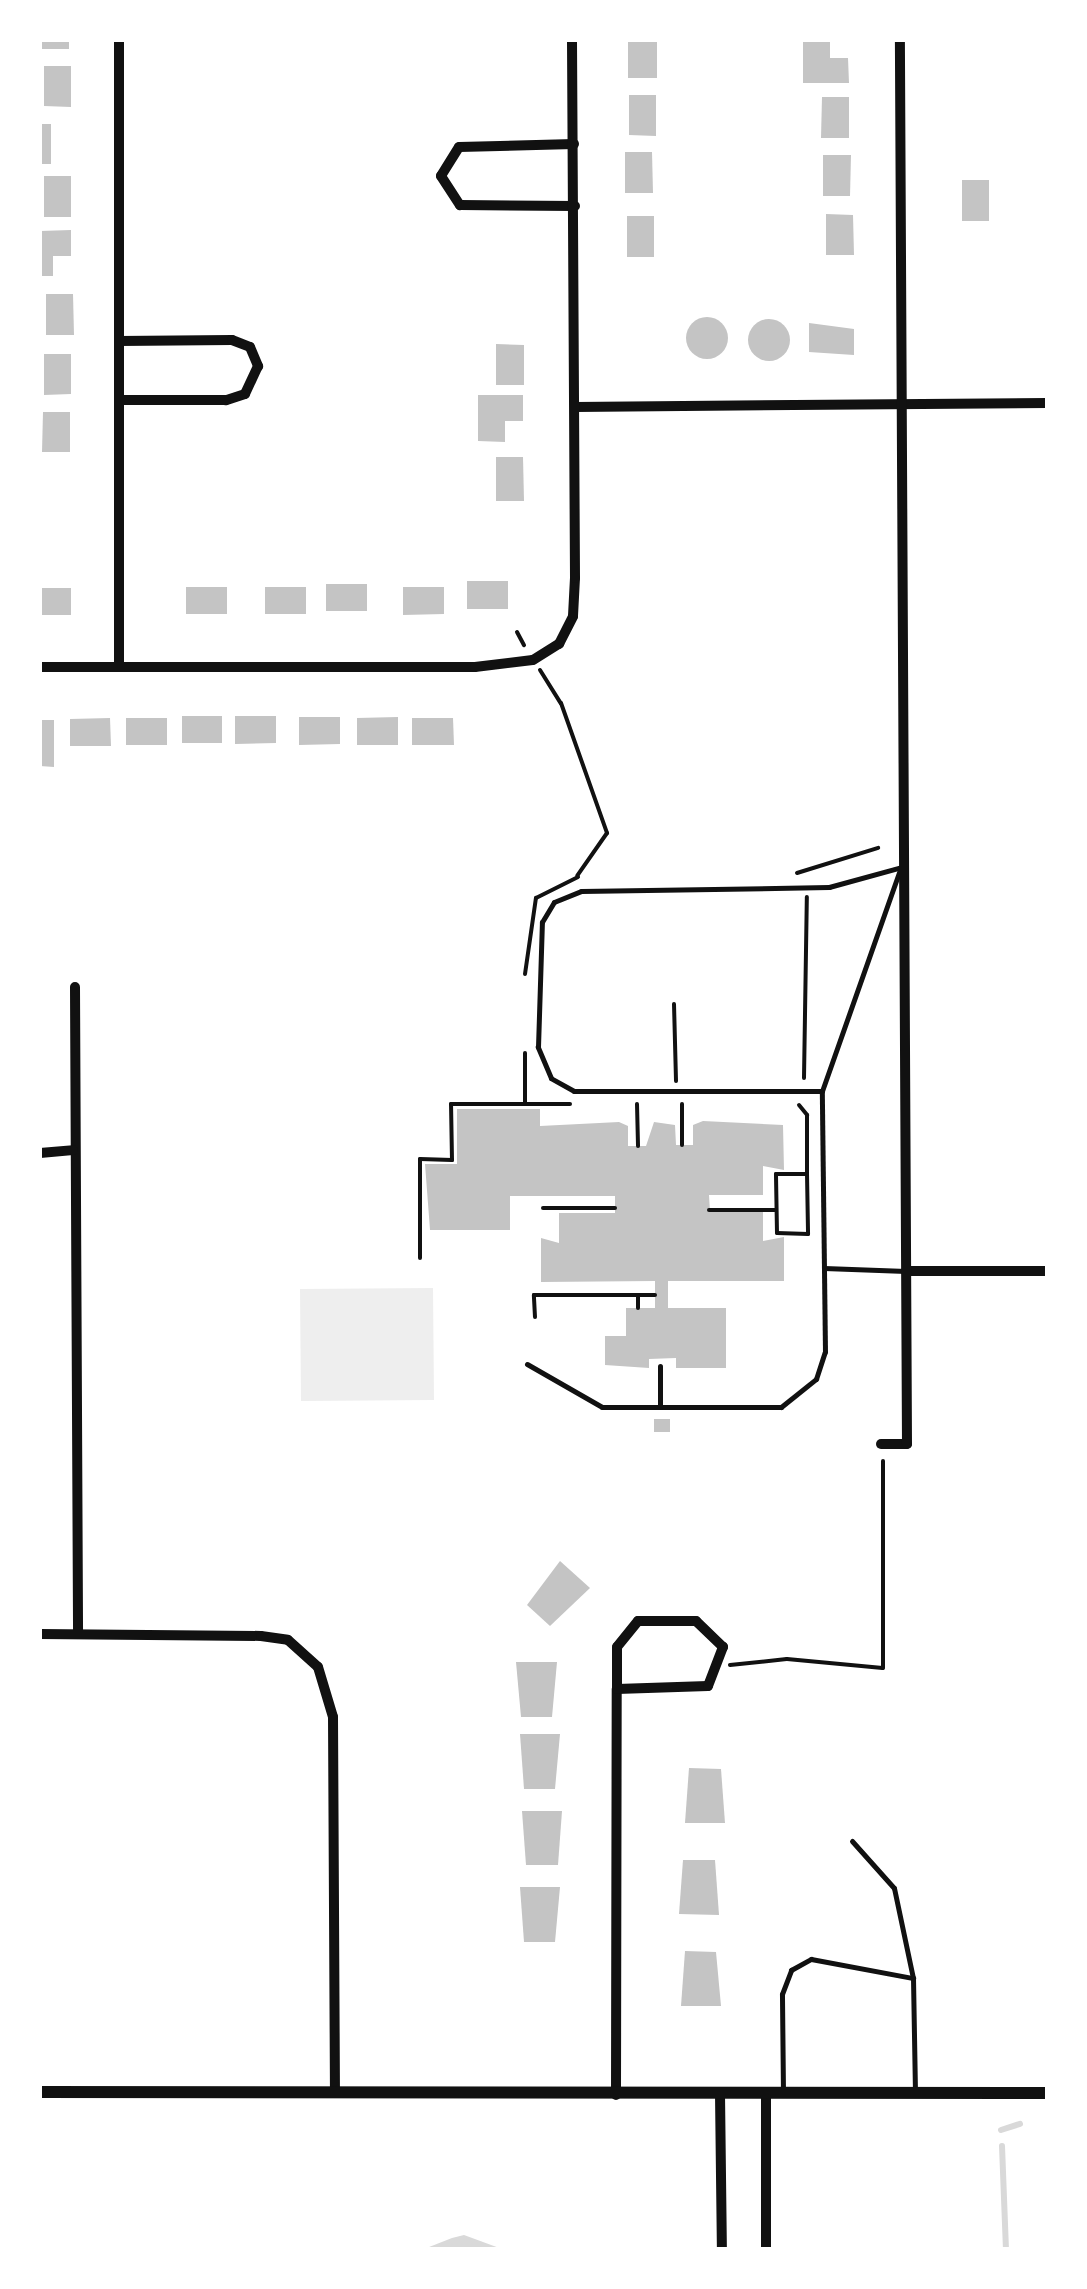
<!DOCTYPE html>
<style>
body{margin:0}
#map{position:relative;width:1087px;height:2289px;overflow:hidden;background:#fff;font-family:"Golos Text",sans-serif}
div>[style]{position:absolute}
.green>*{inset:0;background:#eee}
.water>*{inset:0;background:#d9d9d9}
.stream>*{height:6px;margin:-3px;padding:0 3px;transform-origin:3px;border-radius:3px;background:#d9d9d9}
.building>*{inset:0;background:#c4c4c4}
.round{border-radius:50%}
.path>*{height:4px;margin:-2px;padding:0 2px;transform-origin:2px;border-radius:2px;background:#111}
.service>*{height:5px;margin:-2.5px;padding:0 2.5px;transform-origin:2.5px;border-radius:2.5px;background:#111}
.minor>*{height:10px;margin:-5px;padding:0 5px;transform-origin:5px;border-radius:5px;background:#111}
.tertiary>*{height:12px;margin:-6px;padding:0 6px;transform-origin:6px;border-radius:6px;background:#111}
span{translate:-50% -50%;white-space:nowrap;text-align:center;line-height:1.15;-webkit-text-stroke:8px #fff;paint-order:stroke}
.frame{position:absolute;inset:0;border:42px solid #fff;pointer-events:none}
</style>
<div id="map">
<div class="green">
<div style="clip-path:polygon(433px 1288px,434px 1400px,301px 1401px,300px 1289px)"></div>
</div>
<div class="water">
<div style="clip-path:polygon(464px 2235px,502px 2249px,424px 2249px,452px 2238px)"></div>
</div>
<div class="stream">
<div style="left:1001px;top:2130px;width:20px;rotate:-18deg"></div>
<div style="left:1002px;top:2146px;width:103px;rotate:87.8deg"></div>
</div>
<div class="building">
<div style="clip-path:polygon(42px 40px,69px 40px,69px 49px,42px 49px)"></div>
<div style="clip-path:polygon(628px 40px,657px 40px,657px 78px,628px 78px)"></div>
<div style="clip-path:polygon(803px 40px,830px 40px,830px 58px,848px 58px,849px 83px,803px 83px)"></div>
<div style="clip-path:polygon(44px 66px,71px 66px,71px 107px,44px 106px)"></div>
<div style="clip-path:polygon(629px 95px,656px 95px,656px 136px,629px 135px)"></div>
<div style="clip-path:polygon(822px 97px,849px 97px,849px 138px,821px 138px)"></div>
<div style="clip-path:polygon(40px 124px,51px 124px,51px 164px,40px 164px)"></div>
<div style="clip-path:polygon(625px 152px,652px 152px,653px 193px,625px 193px)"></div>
<div style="clip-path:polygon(823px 155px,851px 155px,850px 196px,823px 196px)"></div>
<div style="clip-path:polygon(44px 176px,71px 176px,71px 217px,44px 217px)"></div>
<div style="clip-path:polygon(962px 180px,989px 180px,989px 221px,962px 221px)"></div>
<div style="clip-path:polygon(826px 214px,853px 215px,854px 255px,826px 255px)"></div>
<div style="clip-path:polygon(627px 216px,654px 216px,654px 257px,627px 257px)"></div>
<div style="clip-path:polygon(71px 230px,71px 256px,53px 256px,53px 276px,40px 276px,40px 231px)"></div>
<div style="clip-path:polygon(46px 294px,73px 294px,74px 335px,46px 335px)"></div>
<div class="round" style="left:686px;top:317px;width:42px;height:42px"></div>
<div class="round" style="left:748px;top:319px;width:42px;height:42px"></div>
<div style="clip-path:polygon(809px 323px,854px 329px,854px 355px,809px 352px)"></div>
<div style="clip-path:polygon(496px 344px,524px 345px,524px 385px,496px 385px)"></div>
<div style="clip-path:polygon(44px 354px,71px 354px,71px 394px,44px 395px)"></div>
<div style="clip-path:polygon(478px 395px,523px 395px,523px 421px,505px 421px,505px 442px,478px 441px)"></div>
<div style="clip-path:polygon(43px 412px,70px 412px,70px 452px,42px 452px)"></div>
<div style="clip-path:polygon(496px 457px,523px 457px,524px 501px,496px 501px)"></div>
<div style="clip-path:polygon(467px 581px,508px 581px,508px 609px,467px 609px)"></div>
<div style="clip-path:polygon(326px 584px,367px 584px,367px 611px,326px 611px)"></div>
<div style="clip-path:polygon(186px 587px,227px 587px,227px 614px,186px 614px)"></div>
<div style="clip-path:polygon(265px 587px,306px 587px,306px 614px,265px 614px)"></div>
<div style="clip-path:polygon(403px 587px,444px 587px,444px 614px,403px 615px)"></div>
<div style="clip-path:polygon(40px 588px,71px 588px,71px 615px,40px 615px)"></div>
<div style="clip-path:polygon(182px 716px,222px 716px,222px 743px,182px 743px)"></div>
<div style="clip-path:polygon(235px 716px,276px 716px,276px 743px,235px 744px)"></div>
<div style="clip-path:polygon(299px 717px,340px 717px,340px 744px,299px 745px)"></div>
<div style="clip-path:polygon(398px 717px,398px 745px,357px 745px,357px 718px)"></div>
<div style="clip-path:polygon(110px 718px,111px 746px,70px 746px,70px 719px)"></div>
<div style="clip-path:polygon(126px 718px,167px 718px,167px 745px,126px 745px)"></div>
<div style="clip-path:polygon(412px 718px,453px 718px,454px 745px,412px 745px)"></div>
<div style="clip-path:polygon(40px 720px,54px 720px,54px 767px,40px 766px)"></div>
<div style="clip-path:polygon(457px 1109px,540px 1109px,540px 1126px,619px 1122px,628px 1126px,628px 1146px,646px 1146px,654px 1122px,675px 1125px,676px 1145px,693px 1145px,693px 1125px,703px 1121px,783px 1125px,784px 1170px,763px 1166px,763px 1195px,709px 1195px,710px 1212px,763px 1212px,763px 1241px,784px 1237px,784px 1281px,668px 1281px,668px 1308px,726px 1308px,726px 1368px,676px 1368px,676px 1358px,649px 1359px,649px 1368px,605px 1365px,605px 1336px,626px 1336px,626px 1308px,655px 1308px,655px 1281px,541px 1282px,541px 1238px,559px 1243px,559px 1213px,615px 1213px,615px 1196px,510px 1196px,510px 1230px,430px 1230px,425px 1164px,457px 1164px)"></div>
<div style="clip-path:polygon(654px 1419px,670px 1419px,670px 1432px,654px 1432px)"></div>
<div style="clip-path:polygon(560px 1561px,590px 1588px,550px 1626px,527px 1605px)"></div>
<div style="clip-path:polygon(516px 1662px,557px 1662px,552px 1717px,521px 1717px)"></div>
<div style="clip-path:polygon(520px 1734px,560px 1734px,555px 1789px,524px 1789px)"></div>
<div style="clip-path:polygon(689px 1768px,721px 1769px,725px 1823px,685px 1823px)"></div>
<div style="clip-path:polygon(522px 1811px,562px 1811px,558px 1865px,526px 1865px)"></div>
<div style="clip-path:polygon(683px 1860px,715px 1860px,719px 1915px,679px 1914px)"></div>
<div style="clip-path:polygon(520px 1887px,560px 1887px,555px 1942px,524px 1942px)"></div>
<div style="clip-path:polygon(685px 1951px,716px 1952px,721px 2006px,681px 2006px)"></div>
</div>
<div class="path">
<div style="left:517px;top:632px;width:15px;rotate:62deg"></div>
<div style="left:540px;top:670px;width:39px;rotate:58deg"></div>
<div style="left:561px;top:703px;width:138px;rotate:70.5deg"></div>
<div style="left:607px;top:833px;width:52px;rotate:124.9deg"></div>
<div style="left:797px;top:873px;width:85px;rotate:-17.2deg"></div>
<div style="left:525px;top:974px;width:77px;rotate:-81.8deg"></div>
<div style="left:536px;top:898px;width:47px;rotate:-26.6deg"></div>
<div style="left:674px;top:1004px;width:77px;rotate:88.5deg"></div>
<div style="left:804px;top:1078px;width:181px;rotate:-89.1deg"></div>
<div style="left:525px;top:1104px;width:51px;rotate:-90deg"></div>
<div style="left:637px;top:1104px;width:42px;rotate:88.6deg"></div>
<div style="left:682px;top:1104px;width:41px;rotate:90deg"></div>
<div style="left:799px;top:1105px;width:13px;rotate:51deg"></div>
<div style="left:807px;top:1115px;width:59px;rotate:90deg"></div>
<div style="left:807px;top:1174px;width:60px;rotate:89deg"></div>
<div style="left:808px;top:1234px;width:31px;rotate:-178deg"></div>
<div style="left:777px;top:1233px;width:59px;rotate:-91deg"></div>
<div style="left:776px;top:1174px;width:31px"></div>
<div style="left:543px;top:1208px;width:72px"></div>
<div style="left:709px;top:1210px;width:67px"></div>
<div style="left:420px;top:1258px;width:99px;rotate:-90deg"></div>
<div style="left:420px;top:1159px;width:32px;rotate:2deg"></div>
<div style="left:452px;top:1160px;width:56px;rotate:-91deg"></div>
<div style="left:451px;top:1104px;width:119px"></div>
<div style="left:638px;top:1295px;width:13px;rotate:90deg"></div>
<div style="left:535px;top:1317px;width:22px;rotate:-93deg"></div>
<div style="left:534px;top:1295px;width:121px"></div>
<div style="left:730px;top:1665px;width:57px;rotate:-6deg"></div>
<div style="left:787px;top:1659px;width:96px;rotate:5.4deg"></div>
<div style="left:883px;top:1668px;width:207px;rotate:-90deg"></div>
</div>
<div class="service">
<div style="left:822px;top:1091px;width:248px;rotate:180deg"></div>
<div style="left:574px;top:1091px;width:26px;rotate:-151deg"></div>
<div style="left:551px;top:1078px;width:34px;rotate:-113deg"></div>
<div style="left:538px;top:1047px;width:125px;rotate:-88.2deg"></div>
<div style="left:542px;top:922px;width:23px;rotate:-59deg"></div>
<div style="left:554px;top:902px;width:29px;rotate:-22deg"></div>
<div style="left:581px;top:891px;width:248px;rotate:-0.9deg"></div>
<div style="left:829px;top:887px;width:76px;rotate:-15.3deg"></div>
<div style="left:824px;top:1268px;width:82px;rotate:2.1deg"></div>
<div style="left:527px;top:1364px;width:86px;rotate:29.8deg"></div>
<div style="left:602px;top:1407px;width:179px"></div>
<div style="left:781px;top:1407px;width:45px;rotate:-38.7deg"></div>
<div style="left:816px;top:1379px;width:28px;rotate:-72deg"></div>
<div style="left:825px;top:1352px;width:261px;rotate:-90.7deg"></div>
<div style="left:822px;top:1091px;width:234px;rotate:-70.6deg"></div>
<div style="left:660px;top:1366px;width:41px;rotate:90deg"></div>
<div style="left:852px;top:1841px;width:63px;rotate:48.2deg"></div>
<div style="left:894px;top:1888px;width:92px;rotate:78.1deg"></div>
<div style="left:913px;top:1978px;width:112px;rotate:89deg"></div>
<div style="left:783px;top:2093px;width:99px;rotate:-90.6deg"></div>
<div style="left:782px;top:1994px;width:26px;rotate:-69deg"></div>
<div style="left:791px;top:1970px;width:23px;rotate:-29deg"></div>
<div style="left:811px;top:1959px;width:104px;rotate:10.6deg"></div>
</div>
<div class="minor">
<div style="left:574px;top:144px;width:115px;rotate:178.5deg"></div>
<div style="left:459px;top:147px;width:34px;rotate:122deg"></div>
<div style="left:441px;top:176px;width:35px;rotate:57deg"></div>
<div style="left:460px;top:205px;width:115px;rotate:0.5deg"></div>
<div style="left:119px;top:341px;width:113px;rotate:-0.5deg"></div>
<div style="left:232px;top:340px;width:19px;rotate:21deg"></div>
<div style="left:250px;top:347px;width:21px;rotate:67deg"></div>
<div style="left:258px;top:366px;width:31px;rotate:115deg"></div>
<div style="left:245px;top:394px;width:20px;rotate:162deg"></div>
<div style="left:226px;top:400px;width:107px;rotate:180deg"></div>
<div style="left:575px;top:407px;width:472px;rotate:-0.5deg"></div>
<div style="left:119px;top:666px;width:626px;rotate:-90deg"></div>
<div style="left:40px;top:667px;width:435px"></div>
<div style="left:475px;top:667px;width:58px;rotate:-6.9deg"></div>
<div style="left:533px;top:660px;width:31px;rotate:-32deg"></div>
<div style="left:559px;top:644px;width:31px;rotate:-63deg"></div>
<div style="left:573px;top:616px;width:38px;rotate:-87deg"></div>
<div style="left:575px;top:578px;width:538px;rotate:-90.32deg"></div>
<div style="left:75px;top:987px;width:646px;rotate:89.73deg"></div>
<div style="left:40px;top:1153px;width:33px;rotate:-5deg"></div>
<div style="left:906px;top:1271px;width:141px"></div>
<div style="left:881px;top:1444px;width:26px"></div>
<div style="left:907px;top:1444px;width:1404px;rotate:-90.29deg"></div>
<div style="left:40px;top:1634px;width:221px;rotate:0.5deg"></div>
<div style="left:261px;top:1636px;width:27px;rotate:8deg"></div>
<div style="left:288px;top:1640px;width:40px;rotate:42deg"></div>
<div style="left:318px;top:1667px;width:52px;rotate:73.3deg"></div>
<div style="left:333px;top:1717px;width:373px;rotate:89.7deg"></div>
<div style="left:720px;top:2094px;width:155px;rotate:89.3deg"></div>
<div style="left:616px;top:2095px;width:406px;rotate:-89.9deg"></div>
<div style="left:617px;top:1689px;width:91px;rotate:-1.9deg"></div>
<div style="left:708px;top:1686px;width:42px;rotate:-69deg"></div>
<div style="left:723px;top:1647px;width:37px;rotate:-136deg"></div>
<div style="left:696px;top:1621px;width:58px;rotate:180deg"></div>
<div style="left:638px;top:1621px;width:33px;rotate:129deg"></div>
<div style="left:617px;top:1647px;width:42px;rotate:90deg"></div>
<div style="left:766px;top:2249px;width:155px;rotate:-90deg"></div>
</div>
<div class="tertiary">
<div style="left:40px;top:2092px;width:1007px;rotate:0.06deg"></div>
</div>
<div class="frame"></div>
</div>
